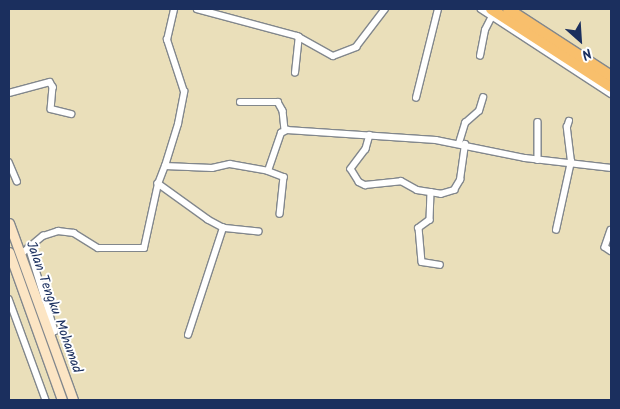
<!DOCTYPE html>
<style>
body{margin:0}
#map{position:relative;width:620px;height:409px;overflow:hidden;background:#eadfba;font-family:Kalam,sans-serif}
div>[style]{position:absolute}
.roads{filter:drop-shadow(1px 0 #82878c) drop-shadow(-1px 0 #82878c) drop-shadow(0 1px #82878c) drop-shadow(0 -1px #82878c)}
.minor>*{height:5.5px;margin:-2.75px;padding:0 2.75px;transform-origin:2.75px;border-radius:2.75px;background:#fff}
.secondary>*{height:9px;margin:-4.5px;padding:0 4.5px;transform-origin:4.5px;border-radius:4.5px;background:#fce5c4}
.trunk>*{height:10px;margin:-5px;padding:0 5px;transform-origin:5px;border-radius:5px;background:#f8bf6c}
span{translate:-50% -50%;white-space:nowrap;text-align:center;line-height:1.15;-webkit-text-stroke:4px #fff;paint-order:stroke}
.street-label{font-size:14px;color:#1b2f5e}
.frame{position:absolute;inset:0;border:10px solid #1b2f5e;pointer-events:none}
.north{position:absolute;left:555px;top:15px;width:50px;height:50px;-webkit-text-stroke:4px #fff;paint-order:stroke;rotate:154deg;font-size:14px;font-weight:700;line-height:20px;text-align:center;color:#1b2f5e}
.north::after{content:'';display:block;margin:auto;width:18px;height:22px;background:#1b2f5e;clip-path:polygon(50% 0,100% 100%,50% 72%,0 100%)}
</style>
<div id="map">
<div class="roads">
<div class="minor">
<div style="left:197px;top:9px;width:104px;rotate:15.1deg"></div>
<div style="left:297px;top:36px;width:41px;rotate:29.1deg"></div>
<div style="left:333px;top:56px;width:25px;rotate:-21deg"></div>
<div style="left:356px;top:47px;width:48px;rotate:-52.7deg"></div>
<div style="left:481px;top:9px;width:155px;rotate:33.2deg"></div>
<div style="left:480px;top:56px;width:26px;rotate:-79deg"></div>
<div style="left:485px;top:30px;width:16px;rotate:-63deg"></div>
<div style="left:295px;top:73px;width:36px;rotate:-84deg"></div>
<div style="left:9px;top:93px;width:42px;rotate:-15deg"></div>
<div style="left:50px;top:82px;width:6px;rotate:59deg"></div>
<div style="left:53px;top:87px;width:22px;rotate:95deg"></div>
<div style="left:51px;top:109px;width:21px;rotate:14deg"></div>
<div style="left:416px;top:98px;width:92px;rotate:-76.1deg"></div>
<div style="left:240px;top:102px;width:38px"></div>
<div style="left:278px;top:102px;width:10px;rotate:61deg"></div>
<div style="left:283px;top:111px;width:19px;rotate:84deg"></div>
<div style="left:538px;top:122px;width:38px;rotate:90deg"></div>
<div style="left:370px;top:135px;width:15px;rotate:106deg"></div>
<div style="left:366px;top:149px;width:25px;rotate:127deg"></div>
<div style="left:351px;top:169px;width:15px;rotate:58deg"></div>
<div style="left:359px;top:182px;width:7px;rotate:27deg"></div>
<div style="left:365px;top:185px;width:36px;rotate:-6deg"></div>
<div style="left:401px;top:181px;width:18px;rotate:29deg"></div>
<div style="left:417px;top:190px;width:24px;rotate:9deg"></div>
<div style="left:441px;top:194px;width:14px;rotate:-17deg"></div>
<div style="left:454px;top:190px;width:12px;rotate:-59deg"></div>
<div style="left:460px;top:180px;width:36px;rotate:-82deg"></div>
<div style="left:459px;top:143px;width:21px;rotate:-73deg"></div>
<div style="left:465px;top:123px;width:18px;rotate:-41deg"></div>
<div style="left:479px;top:111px;width:14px;rotate:-73deg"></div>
<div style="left:9px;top:162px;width:21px;rotate:67deg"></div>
<div style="left:165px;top:166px;width:44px;rotate:-72.8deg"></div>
<div style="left:178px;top:124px;width:33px;rotate:-79deg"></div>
<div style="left:184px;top:92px;width:55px;rotate:-108.1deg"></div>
<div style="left:167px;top:40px;width:32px;rotate:-77deg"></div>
<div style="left:268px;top:171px;width:17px;rotate:21deg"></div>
<div style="left:284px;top:177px;width:37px;rotate:96deg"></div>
<div style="left:431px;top:192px;width:28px;rotate:92deg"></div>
<div style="left:430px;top:220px;width:14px;rotate:144deg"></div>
<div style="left:419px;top:228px;width:34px;rotate:85deg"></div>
<div style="left:422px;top:262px;width:18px;rotate:9deg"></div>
<div style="left:556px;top:230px;width:70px;rotate:-77.6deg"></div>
<div style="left:571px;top:162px;width:35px;rotate:-97deg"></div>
<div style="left:567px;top:127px;width:6px;rotate:-72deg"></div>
<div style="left:611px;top:230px;width:18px;rotate:109deg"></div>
<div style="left:605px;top:247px;width:7px;rotate:34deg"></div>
<div style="left:259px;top:232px;width:36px;rotate:-174deg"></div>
<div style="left:223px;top:228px;width:17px;rotate:-152deg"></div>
<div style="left:208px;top:220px;width:62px;rotate:-144.2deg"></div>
<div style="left:158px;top:184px;width:19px;rotate:-69deg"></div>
<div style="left:165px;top:166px;width:47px;rotate:2.4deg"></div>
<div style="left:212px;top:168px;width:18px;rotate:-13deg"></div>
<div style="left:230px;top:164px;width:39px;rotate:10deg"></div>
<div style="left:268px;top:171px;width:40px;rotate:-71.1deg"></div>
<div style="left:281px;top:133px;width:7px;rotate:-27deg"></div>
<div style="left:287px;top:130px;width:149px;rotate:3.8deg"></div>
<div style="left:436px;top:140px;width:91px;rotate:11.4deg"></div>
<div style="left:525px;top:158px;width:87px;rotate:6.6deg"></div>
<div style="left:29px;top:247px;width:88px;rotate:72.8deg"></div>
<div style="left:55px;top:331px;width:7px;rotate:135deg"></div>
<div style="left:20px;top:255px;width:30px;rotate:-40deg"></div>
<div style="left:43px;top:236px;width:16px;rotate:-18deg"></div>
<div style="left:58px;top:231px;width:16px;rotate:7deg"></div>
<div style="left:74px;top:233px;width:28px;rotate:32deg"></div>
<div style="left:98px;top:248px;width:46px"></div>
<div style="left:144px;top:248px;width:66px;rotate:-77.7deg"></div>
<div style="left:9px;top:299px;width:108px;rotate:69.9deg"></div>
<div style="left:188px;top:335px;width:113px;rotate:-71.9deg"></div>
</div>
<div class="secondary">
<div style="left:9px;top:223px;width:188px;rotate:70.1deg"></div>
<div style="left:9px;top:252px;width:157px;rotate:70.3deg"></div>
</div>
<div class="trunk">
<div style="left:491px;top:9px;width:143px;rotate:33deg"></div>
<div style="left:508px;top:9px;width:123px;rotate:33deg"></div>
</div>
</div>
<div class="street-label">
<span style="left:54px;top:307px;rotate:70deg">Jalan Tengku Mohamad</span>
</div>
<div class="frame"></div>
<div class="north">N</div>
</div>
